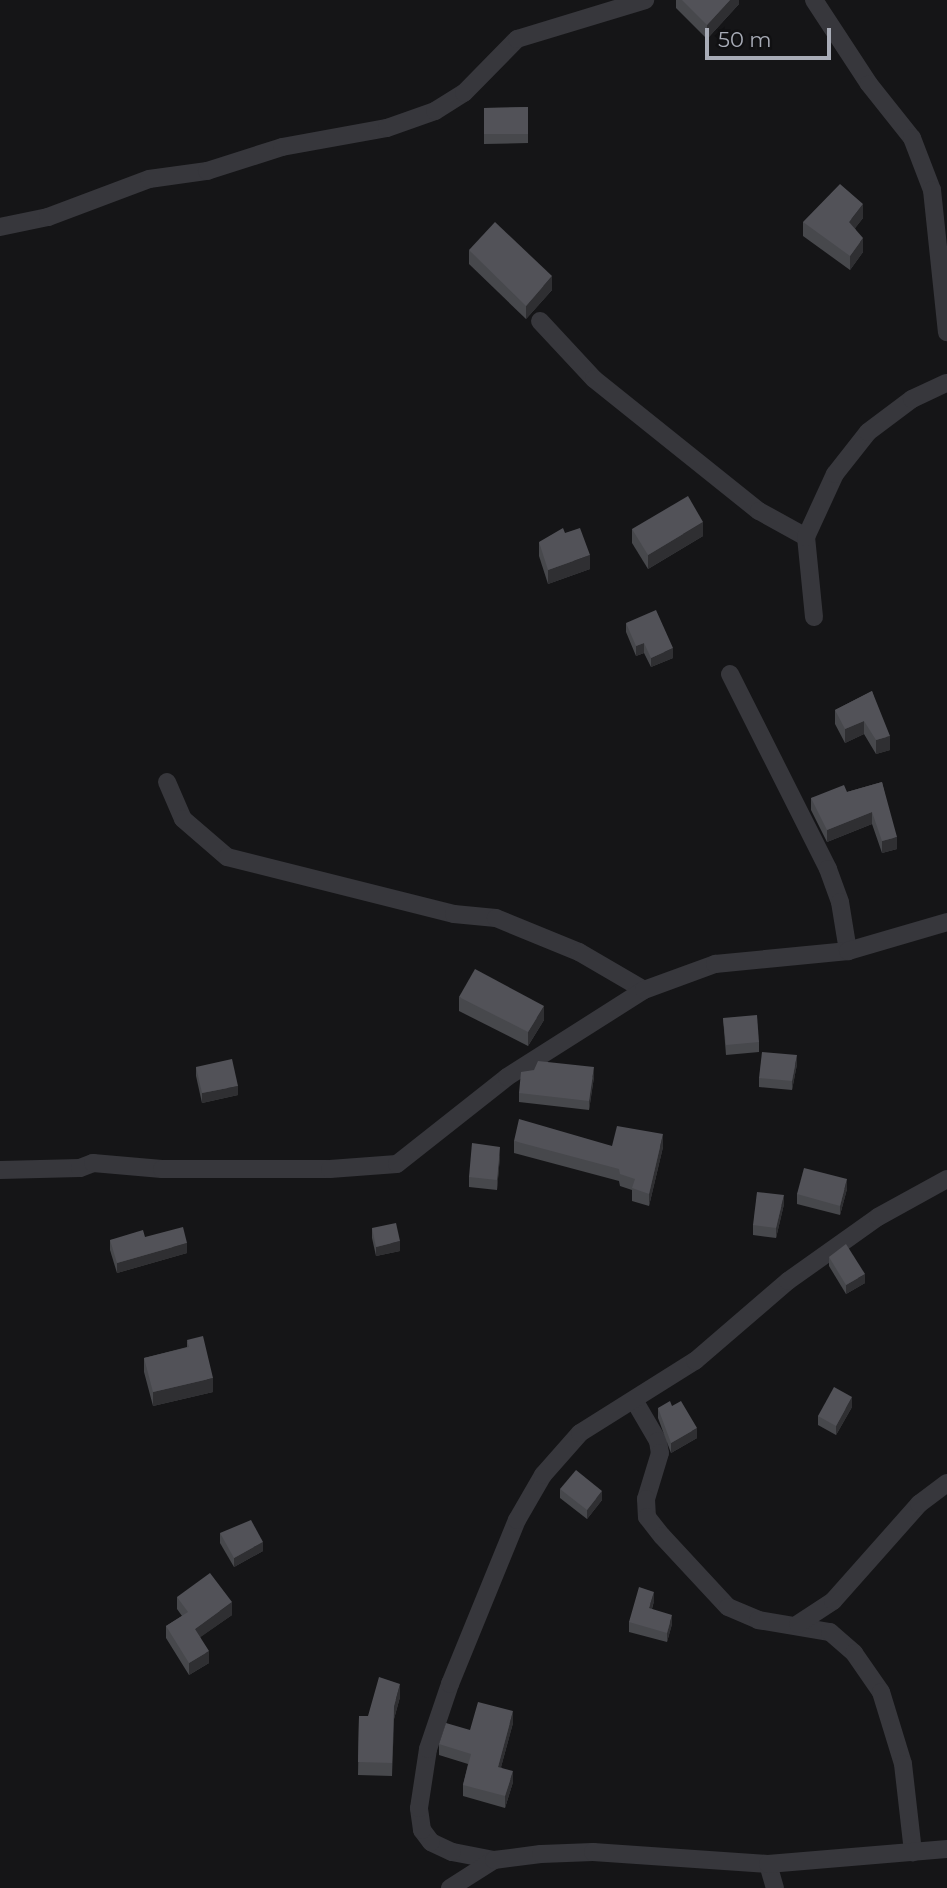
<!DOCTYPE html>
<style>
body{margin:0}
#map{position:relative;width:947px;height:1888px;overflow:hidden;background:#151517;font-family:Montserrat,sans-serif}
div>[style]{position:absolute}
.street>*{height:18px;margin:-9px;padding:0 9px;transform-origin:9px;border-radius:9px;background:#37373c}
.wall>*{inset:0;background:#47484c}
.shaded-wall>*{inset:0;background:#2f2f32}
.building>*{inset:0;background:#525258}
span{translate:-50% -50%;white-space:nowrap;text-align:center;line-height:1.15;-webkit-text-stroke:7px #101012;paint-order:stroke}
.scale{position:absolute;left:705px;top:28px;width:126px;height:32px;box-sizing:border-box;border:4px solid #a8acb7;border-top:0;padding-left:9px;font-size:21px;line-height:24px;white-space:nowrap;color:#a8acb7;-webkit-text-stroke:5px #101012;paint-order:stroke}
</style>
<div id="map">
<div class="street">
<div style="left:814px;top:0;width:100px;rotate:56.8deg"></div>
<div style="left:869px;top:84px;width:69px;rotate:51.5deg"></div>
<div style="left:912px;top:138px;width:56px;rotate:69deg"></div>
<div style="left:932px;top:190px;width:143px;rotate:84deg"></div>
<div style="left:0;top:227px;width:49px;rotate:-11.8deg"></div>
<div style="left:48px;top:217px;width:108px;rotate:-20.6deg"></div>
<div style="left:149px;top:179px;width:59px;rotate:-7.9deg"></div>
<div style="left:207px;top:171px;width:79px;rotate:-17.7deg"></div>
<div style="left:282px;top:147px;width:107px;rotate:-10.3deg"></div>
<div style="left:387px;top:128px;width:51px;rotate:-19.5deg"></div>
<div style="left:435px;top:111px;width:34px;rotate:-32deg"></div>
<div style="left:464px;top:93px;width:76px;rotate:-45.5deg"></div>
<div style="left:517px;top:39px;width:134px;rotate:-16.9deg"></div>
<div style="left:540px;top:321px;width:79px;rotate:47deg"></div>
<div style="left:594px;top:379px;width:211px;rotate:38.7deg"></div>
<div style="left:759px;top:511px;width:54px;rotate:29deg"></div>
<div style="left:814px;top:617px;width:80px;rotate:-95.7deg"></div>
<div style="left:806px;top:537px;width:69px;rotate:-65.3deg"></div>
<div style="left:835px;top:474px;width:53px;rotate:-51.8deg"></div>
<div style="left:868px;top:432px;width:55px;rotate:-36.9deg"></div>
<div style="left:912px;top:399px;width:38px;rotate:-25deg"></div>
<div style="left:730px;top:674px;width:218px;rotate:63.3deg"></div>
<div style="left:828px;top:869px;width:35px;rotate:70deg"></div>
<div style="left:840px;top:902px;width:50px;rotate:80.7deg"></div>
<div style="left:167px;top:782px;width:40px;rotate:66.6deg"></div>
<div style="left:183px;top:819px;width:58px;rotate:40.8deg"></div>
<div style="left:227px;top:857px;width:234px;rotate:14.1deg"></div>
<div style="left:454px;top:914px;width:42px;rotate:5.4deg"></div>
<div style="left:496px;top:918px;width:90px;rotate:22.3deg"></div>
<div style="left:579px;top:952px;width:75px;rotate:30.3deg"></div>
<div style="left:0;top:1170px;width:80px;rotate:-1.4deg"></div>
<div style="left:80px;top:1168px;width:14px;rotate:-21deg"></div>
<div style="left:93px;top:1163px;width:69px;rotate:5deg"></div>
<div style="left:162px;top:1169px;width:168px"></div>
<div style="left:330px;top:1169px;width:67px;rotate:-4.3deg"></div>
<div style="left:397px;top:1164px;width:140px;rotate:-38.3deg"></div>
<div style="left:507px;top:1077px;width:162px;rotate:-32.4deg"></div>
<div style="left:644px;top:990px;width:76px;rotate:-20.1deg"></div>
<div style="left:715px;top:964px;width:134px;rotate:-5.6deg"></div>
<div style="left:848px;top:951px;width:103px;rotate:-16.3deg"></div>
<div style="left:634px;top:1400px;width:48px;rotate:59.7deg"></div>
<div style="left:658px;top:1441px;width:12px;rotate:81deg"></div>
<div style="left:660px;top:1453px;width:48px;rotate:106.9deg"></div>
<div style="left:646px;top:1499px;width:18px;rotate:87deg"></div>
<div style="left:647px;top:1517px;width:24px;rotate:52deg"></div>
<div style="left:662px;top:1536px;width:97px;rotate:47.1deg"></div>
<div style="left:728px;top:1607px;width:33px;rotate:23deg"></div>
<div style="left:758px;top:1620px;width:73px;rotate:9.5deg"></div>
<div style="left:830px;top:1632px;width:32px;rotate:41deg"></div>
<div style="left:854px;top:1653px;width:47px;rotate:55.3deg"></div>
<div style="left:881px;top:1692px;width:75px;rotate:73deg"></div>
<div style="left:903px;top:1764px;width:89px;rotate:83.5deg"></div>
<div style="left:798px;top:1624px;width:42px;rotate:-33.3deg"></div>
<div style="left:833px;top:1601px;width:130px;rotate:-48.4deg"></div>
<div style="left:919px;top:1504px;width:35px;rotate:-37deg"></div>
<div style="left:494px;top:1860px;width:43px;rotate:-169.2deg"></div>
<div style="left:452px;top:1852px;width:23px;rotate:-155deg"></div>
<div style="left:431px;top:1842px;width:15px;rotate:-127deg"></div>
<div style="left:422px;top:1830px;width:22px;rotate:-98deg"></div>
<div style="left:419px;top:1808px;width:60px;rotate:-81.3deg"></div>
<div style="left:428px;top:1749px;width:69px;rotate:-71.3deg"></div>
<div style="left:450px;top:1684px;width:177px;rotate:-67.8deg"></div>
<div style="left:517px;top:1520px;width:52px;rotate:-60deg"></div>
<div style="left:543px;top:1475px;width:56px;rotate:-48.6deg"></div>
<div style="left:580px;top:1433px;width:136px;rotate:-32.1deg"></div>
<div style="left:695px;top:1361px;width:123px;rotate:-40.7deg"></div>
<div style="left:788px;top:1281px;width:110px;rotate:-35.4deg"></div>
<div style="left:878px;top:1217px;width:79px;rotate:-28.8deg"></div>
<div style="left:768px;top:1864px;width:25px;rotate:74deg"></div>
<div style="left:450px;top:1888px;width:52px;rotate:-32.5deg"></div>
<div style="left:494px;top:1860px;width:47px;rotate:-7.3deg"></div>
<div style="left:541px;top:1854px;width:52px;rotate:-2.2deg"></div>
<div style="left:593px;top:1852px;width:175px;rotate:3.9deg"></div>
<div style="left:768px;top:1864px;width:180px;rotate:-4.8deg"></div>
</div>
<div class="wall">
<div style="clip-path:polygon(676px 0,739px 0,739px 4px,707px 39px,676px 8px)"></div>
<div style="clip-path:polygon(528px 107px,528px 143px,484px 144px,484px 108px)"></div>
<div style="clip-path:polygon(863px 218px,855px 228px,863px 252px,850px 270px,803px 236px,803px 222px)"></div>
<div style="clip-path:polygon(469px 250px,552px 290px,526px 319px,469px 264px)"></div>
<div style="clip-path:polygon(632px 529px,703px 536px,648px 569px,632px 543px)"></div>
<div style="clip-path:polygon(539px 542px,590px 569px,548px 584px,539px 556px)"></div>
<div style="clip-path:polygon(626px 623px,673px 658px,651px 667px,644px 653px,636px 656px,626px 632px)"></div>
<div style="clip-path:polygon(872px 691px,890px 750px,876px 754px,864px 734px,845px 743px,835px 724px,835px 710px)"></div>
<div style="clip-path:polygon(882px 782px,897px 849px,882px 853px,872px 824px,827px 842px,811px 810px,811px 798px,847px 792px)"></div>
<div style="clip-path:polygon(459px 997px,544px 1020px,528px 1046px,459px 1011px)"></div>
<div style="clip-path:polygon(723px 1018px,759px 1042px,759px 1052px,726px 1055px)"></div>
<div style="clip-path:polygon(797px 1064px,792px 1090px,759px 1087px,759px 1078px)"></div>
<div style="clip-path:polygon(196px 1067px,238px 1095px,202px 1103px,196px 1076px)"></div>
<div style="clip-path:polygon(594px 1077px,589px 1110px,519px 1102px,519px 1093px)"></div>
<div style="clip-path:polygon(514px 1141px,612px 1146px,663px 1147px,649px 1206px,632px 1201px,632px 1190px,620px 1186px,619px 1181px,514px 1153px)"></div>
<div style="clip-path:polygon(500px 1156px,497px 1190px,469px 1187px,469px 1177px)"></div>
<div style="clip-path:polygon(847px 1189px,840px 1215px,797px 1204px,797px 1194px)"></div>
<div style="clip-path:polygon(784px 1204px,776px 1238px,753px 1235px,753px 1225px)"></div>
<div style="clip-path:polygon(372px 1228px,400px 1251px,376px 1256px,372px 1238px)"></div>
<div style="clip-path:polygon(145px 1237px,187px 1253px,117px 1273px,110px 1250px,110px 1240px)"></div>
<div style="clip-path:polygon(829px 1257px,865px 1283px,846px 1294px,829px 1266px)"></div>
<div style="clip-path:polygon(187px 1340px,213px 1392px,153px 1406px,144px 1372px,144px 1358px,187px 1347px)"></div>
<div style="clip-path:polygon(672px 1406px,697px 1438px,671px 1453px,658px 1418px,658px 1408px)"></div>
<div style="clip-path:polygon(852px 1407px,836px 1435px,818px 1425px,818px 1416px)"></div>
<div style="clip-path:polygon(560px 1489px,602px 1500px,587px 1519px,560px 1498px)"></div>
<div style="clip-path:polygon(220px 1533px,263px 1551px,234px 1567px,220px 1543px)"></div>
<div style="clip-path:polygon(177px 1597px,232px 1615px,200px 1637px,209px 1663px,189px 1675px,166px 1638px,166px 1626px,182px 1616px,177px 1609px)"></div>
<div style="clip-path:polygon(654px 1601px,652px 1609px,672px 1624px,667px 1642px,629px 1632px,629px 1622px)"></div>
<div style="clip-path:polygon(400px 1697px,394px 1719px,392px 1776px,358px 1775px,359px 1716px,368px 1716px)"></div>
<div style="clip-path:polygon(513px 1723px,501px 1767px,513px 1782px,505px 1808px,463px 1796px,463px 1785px,468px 1764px,439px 1755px,439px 1744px,470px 1730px)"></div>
</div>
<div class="shaded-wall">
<div style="clip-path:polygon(730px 0,739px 0,739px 4px,707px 39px,707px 25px)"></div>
<div style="clip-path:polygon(863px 204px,863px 218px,849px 236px,849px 222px)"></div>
<div style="clip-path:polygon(863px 238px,863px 252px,850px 270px,850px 256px)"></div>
<div style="clip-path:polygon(552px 276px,552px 290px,526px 319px,526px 306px)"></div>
<div style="clip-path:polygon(703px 522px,703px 536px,648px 569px,648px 555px)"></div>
<div style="clip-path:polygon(590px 555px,590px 569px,548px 584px,548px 570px)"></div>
<div style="clip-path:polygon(644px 643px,644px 653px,636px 656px,636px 646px)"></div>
<div style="clip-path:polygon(673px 648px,673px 658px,651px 667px,651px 658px)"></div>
<div style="clip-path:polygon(864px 721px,864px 734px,845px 743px,845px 729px)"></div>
<div style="clip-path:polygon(890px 736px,890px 750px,876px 754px,876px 740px)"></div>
<div style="clip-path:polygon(872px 812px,872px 824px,827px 842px,827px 830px)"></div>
<div style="clip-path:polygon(897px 837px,897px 849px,882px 853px,882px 841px)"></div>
<div style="clip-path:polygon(544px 1006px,544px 1020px,528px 1046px,528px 1032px)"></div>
<div style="clip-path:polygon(797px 1055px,797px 1064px,792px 1090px,792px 1081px)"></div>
<div style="clip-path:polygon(594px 1067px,594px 1077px,589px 1110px,589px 1101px)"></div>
<div style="clip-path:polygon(238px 1086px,238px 1095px,202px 1103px,202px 1093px)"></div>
<div style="clip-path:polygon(663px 1134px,663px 1147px,649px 1206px,649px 1194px)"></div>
<div style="clip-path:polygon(500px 1147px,500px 1156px,497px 1190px,497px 1180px)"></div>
<div style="clip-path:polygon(847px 1179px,847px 1189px,840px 1215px,840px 1206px)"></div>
<div style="clip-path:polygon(784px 1195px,784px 1204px,776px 1238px,776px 1228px)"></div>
<div style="clip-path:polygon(400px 1241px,400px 1251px,376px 1256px,376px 1247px)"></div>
<div style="clip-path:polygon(187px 1243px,187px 1253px,117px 1273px,117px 1263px)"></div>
<div style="clip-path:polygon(865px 1274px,865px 1283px,846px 1294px,846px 1285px)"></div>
<div style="clip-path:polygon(213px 1378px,213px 1392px,153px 1406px,153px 1392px)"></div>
<div style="clip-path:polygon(852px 1397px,852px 1407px,836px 1435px,836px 1426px)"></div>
<div style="clip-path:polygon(697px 1428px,697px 1438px,671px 1453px,671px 1443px)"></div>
<div style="clip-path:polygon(602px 1491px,602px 1500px,587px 1519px,587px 1510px)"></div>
<div style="clip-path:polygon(263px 1542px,263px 1551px,234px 1567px,234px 1558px)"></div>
<div style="clip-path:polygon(654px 1592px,654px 1601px,649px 1618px,649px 1608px)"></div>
<div style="clip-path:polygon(232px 1602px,232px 1615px,195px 1641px,195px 1629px)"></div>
<div style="clip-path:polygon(672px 1615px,672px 1624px,667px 1642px,667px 1633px)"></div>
<div style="clip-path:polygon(209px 1651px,209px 1663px,189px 1675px,189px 1663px)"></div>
<div style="clip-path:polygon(400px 1684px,400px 1697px,394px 1719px,392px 1776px,394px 1706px)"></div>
<div style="clip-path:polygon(513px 1711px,513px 1723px,498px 1778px,498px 1767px)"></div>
<div style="clip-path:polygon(513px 1771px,513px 1782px,505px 1808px,505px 1796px)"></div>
</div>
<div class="building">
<div style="clip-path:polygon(682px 0,730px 0,707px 25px)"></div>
<div style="clip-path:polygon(528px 107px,528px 134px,484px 134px,484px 108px)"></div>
<div style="clip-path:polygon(840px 184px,863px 204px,849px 222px,863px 238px,850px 256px,803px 222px)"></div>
<div style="clip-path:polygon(495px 222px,552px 276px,526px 306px,469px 250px)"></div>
<div style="clip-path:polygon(688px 496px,703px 522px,648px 555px,632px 529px)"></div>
<div style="clip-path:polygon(563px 528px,565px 533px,580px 528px,590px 555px,548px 570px,539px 542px)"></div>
<div style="clip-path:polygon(656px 610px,673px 648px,651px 658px,644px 643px,636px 646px,626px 623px)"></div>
<div style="clip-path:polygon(872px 691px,890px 736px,876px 740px,864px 721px,845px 729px,835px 710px)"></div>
<div style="clip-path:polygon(882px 782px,897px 837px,882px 841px,872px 812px,827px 830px,811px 798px,844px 785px,847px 792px)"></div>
<div style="clip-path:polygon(475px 969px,544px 1006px,528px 1032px,459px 997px)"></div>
<div style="clip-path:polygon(757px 1015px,759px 1042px,726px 1045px,723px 1018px)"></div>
<div style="clip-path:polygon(762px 1052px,797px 1055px,792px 1081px,759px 1078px)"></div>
<div style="clip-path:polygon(232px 1059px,238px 1086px,202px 1093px,196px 1067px)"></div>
<div style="clip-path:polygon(538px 1061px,594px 1067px,589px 1101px,519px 1093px,521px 1072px,534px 1070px)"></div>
<div style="clip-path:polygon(519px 1119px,612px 1146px,617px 1126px,663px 1134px,649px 1194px,632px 1188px,635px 1179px,620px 1174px,619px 1169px,514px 1141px)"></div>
<div style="clip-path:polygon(472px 1143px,500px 1147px,497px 1180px,469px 1177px)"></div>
<div style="clip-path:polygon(804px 1168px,847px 1179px,840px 1206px,797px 1194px)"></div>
<div style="clip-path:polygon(757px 1192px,784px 1195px,776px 1228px,753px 1225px)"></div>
<div style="clip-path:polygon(396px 1223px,400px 1241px,376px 1247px,372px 1228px)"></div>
<div style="clip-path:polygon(183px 1227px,187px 1243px,117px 1263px,110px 1240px,143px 1230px,145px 1237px)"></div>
<div style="clip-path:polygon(846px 1244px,865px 1274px,846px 1285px,829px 1257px)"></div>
<div style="clip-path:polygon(203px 1336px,213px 1378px,153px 1392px,144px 1358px,189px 1347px,187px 1340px)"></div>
<div style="clip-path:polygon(834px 1387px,852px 1397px,836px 1426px,818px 1416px)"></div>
<div style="clip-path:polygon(670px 1401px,672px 1406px,681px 1401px,697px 1428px,671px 1443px,658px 1408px)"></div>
<div style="clip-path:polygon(576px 1470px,602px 1491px,587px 1510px,560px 1489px)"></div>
<div style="clip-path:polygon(251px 1520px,263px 1542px,234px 1558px,220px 1533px)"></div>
<div style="clip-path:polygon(210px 1573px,232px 1602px,195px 1629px,209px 1651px,189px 1663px,166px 1626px,188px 1612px,177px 1597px)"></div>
<div style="clip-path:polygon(639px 1587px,654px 1592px,649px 1608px,672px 1615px,667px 1633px,629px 1622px)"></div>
<div style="clip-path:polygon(379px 1677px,400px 1684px,394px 1706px,392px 1763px,358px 1762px,359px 1716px,368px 1716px)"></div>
<div style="clip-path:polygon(478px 1702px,513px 1711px,498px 1767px,513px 1771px,505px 1796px,463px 1785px,471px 1754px,439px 1744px,446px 1723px,470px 1730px)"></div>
</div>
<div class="scale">50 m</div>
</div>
